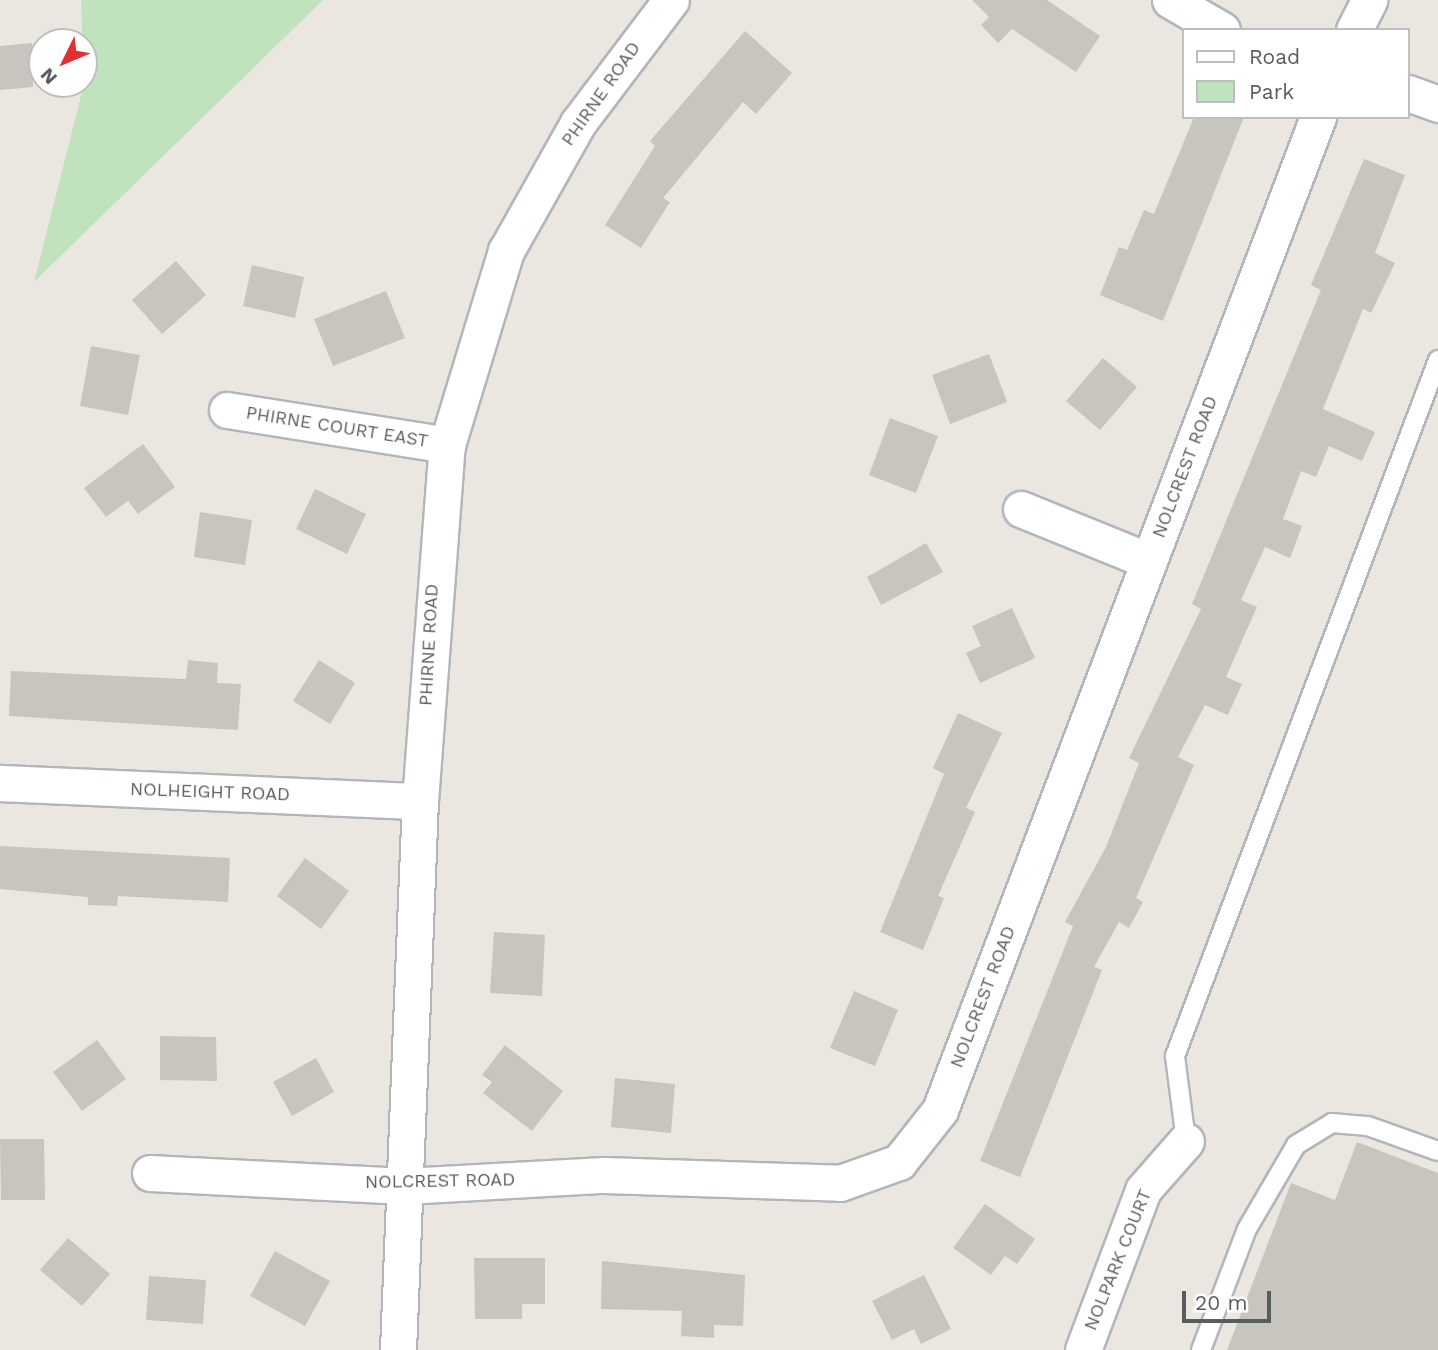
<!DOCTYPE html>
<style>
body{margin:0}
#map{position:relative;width:1438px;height:1350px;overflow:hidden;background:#ebe7e0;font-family:"Work Sans",sans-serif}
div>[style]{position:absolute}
.green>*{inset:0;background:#c0e2bc}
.building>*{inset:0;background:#c8c4be}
.roads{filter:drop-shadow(2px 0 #b2b6ba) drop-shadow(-2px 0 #b2b6ba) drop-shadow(0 2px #b2b6ba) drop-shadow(0 -2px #b2b6ba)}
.service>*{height:18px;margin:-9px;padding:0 9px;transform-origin:9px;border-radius:9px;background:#fff}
.minor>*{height:35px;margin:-17.5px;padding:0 17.5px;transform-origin:17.5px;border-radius:17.5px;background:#fff}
span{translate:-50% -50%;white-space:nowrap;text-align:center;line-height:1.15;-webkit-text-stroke:5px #fff;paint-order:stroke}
.street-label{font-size:18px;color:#585d60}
.legend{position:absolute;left:1182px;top:28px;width:228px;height:91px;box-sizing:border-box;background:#fff;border:2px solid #bcbebf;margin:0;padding:9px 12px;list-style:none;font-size:21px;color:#585d60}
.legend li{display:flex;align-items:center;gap:14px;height:35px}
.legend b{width:35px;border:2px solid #bcbebf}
.north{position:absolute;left:28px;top:28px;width:70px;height:70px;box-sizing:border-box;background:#fff;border:2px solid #bcbebf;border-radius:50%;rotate:227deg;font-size:19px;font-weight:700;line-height:28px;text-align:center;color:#585d60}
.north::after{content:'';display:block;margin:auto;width:24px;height:32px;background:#e03034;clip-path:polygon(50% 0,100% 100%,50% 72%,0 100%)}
.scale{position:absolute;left:1182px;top:1291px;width:89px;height:32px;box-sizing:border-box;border:4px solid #585d60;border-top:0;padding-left:9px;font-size:21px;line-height:24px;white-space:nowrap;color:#585d60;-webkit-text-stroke:5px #fff;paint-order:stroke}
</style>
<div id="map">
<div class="green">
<div style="clip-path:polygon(81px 0,323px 0,34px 282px,84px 84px)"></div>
</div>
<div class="building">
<div style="clip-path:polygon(972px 0,1047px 0,1100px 36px,1076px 72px,1012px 29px,998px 43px,981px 25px,989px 17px)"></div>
<div style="clip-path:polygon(745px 31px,792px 73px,756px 114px,743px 102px,663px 198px,670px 202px,641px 248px,605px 225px,655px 146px,650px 141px)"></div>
<div style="clip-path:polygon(32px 43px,33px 87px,0 90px,0 46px)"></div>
<div style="clip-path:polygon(1194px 117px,1244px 117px,1163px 321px,1100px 295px,1119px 247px,1127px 250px,1144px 210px,1154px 214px)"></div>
<div style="clip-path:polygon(1364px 159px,1405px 175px,1375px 253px,1395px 263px,1371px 313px,1363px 309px,1323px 409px,1375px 432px,1362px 461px,1329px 446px,1316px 477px,1301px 471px,1283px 519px,1302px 526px,1290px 558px,1265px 547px,1241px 600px,1257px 607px,1226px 677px,1242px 684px,1228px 715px,1205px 705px,1178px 757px,1194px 765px,1136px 898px,1143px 902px,1129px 928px,1119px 922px,1094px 967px,1102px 970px,1020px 1177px,980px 1161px,1073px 926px,1065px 922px,1106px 847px,1139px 763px,1129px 758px,1201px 609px,1192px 604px,1321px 290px,1311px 285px)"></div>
<div style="clip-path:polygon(176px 261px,206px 295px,162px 334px,132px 300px)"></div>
<div style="clip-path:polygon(252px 265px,304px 277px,295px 318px,243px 306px)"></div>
<div style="clip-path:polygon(386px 291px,405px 338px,333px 366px,314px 319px)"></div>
<div style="clip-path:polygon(91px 346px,140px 355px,128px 415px,80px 406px)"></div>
<div style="clip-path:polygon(989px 354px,1007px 402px,950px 424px,932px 375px)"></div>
<div style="clip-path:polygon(1103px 358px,1137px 387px,1100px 430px,1066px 401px)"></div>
<div style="clip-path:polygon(890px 418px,938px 436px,916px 493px,869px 475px)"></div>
<div style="clip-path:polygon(143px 444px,175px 487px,138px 514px,128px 501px,106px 517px,84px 488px)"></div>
<div style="clip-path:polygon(315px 489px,366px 514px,347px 554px,296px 529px)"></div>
<div style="clip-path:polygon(200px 512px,252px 520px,245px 565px,194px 557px)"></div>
<div style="clip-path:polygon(926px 543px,943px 572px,881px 605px,867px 577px)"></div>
<div style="clip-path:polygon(1012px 608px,1035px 658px,980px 683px,966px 653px,981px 646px,972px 626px)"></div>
<div style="clip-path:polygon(188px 660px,218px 663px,217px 683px,241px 684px,238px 730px,9px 716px,11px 671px,186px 679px)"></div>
<div style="clip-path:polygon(319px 660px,355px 683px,330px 724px,293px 701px)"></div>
<div style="clip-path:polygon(958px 713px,1002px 733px,966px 808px,975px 812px,938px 896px,944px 898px,923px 950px,880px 932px,944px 774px,933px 768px)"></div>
<div style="clip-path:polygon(0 846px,230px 858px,228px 902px,118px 896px,117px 906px,88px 905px,88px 897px,0 889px)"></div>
<div style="clip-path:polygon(305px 858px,349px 891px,321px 929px,277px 896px)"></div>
<div style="clip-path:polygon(494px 932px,545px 935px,542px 996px,490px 993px)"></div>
<div style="clip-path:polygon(854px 991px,898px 1010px,875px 1066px,830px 1048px)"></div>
<div style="clip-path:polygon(160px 1036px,216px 1037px,217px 1081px,160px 1080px)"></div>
<div style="clip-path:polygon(97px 1040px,126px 1079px,82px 1111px,53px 1072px)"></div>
<div style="clip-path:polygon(505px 1045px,563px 1091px,532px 1131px,483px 1093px,492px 1082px,482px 1075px)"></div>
<div style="clip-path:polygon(316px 1058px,334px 1092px,292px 1116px,273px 1082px)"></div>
<div style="clip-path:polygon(615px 1078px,675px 1084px,671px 1133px,611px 1127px)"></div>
<div style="clip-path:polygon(0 1139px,44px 1139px,45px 1200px,1px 1200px)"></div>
<div style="clip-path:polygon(1357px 1142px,1438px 1173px,1438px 1350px,1227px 1350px,1291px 1183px,1335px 1200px)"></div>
<div style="clip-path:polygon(985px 1204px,1035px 1239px,1017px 1264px,1005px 1256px,991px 1275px,953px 1248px)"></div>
<div style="clip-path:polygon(68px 1238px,110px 1274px,82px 1306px,40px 1270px)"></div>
<div style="clip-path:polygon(275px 1251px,330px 1281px,305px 1326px,250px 1296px)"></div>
<div style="clip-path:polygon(474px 1258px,545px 1258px,545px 1304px,522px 1304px,522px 1319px,475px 1319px)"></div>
<div style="clip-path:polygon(602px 1261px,745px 1275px,743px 1326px,714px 1325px,714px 1338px,681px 1336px,682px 1311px,601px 1309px)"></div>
<div style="clip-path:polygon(924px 1275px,951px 1329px,921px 1344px,914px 1329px,892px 1340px,872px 1301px)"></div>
<div style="clip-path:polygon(149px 1276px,206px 1280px,203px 1324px,146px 1320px)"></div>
</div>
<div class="roads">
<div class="service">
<div style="left:1186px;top:1141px;width:86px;rotate:-97.4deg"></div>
<div style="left:1175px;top:1056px;width:744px;rotate:-69.3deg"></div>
<div style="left:1201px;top:1350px;width:129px;rotate:-69.2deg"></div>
<div style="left:1247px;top:1229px;width:97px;rotate:-59.7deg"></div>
<div style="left:1296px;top:1145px;width:42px;rotate:-31.4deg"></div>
<div style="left:1332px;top:1123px;width:36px;rotate:5deg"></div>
<div style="left:1368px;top:1126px;width:74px;rotate:19.7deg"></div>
</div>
<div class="minor">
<div style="left:1170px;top:0;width:60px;rotate:30deg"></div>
<div style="left:1354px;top:30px;width:34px;rotate:-63deg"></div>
<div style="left:1408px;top:93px;width:32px;rotate:20deg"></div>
<div style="left:227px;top:410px;width:223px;rotate:9deg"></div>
<div style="left:1021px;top:509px;width:138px;rotate:22.1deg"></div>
<div style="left:0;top:783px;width:420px;rotate:2.5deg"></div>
<div style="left:150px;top:1173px;width:255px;rotate:2.9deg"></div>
<div style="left:405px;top:1186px;width:199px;rotate:-3.2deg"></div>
<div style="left:604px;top:1175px;width:236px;rotate:1.9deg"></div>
<div style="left:840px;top:1183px;width:63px;rotate:-19.6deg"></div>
<div style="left:899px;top:1162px;width:66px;rotate:-51.7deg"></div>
<div style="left:940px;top:1110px;width:1063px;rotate:-69.16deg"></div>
<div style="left:398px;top:1350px;width:549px;rotate:-87.71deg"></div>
<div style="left:420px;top:801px;width:357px;rotate:-85.7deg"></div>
<div style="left:447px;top:445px;width:203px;rotate:-73.1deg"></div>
<div style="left:506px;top:251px;width:147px;rotate:-60.6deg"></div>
<div style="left:578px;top:123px;width:154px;rotate:-52.9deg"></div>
<div style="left:1083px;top:1350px;width:171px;rotate:-69.4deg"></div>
<div style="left:1143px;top:1190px;width:65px;rotate:-48.7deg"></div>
</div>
</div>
<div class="street-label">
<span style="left:601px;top:94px;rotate:-55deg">PHIRNE ROAD</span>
<span style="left:337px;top:427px;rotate:9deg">PHIRNE COURT EAST</span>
<span style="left:1185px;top:467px;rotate:-69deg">NOLCREST ROAD</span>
<span style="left:429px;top:645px;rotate:-87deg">PHIRNE ROAD</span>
<span style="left:210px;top:792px;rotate:2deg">NOLHEIGHT ROAD</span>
<span style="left:983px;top:997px;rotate:-69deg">NOLCREST ROAD</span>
<span style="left:440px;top:1181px;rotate:-1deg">NOLCREST ROAD</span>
<span style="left:1118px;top:1260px;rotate:-68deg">NOLPARK COURT</span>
</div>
<ul class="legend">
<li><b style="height:9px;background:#fff"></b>Road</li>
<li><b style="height:19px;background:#c0e2bc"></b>Park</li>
</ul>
<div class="north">N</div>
<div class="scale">20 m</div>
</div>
